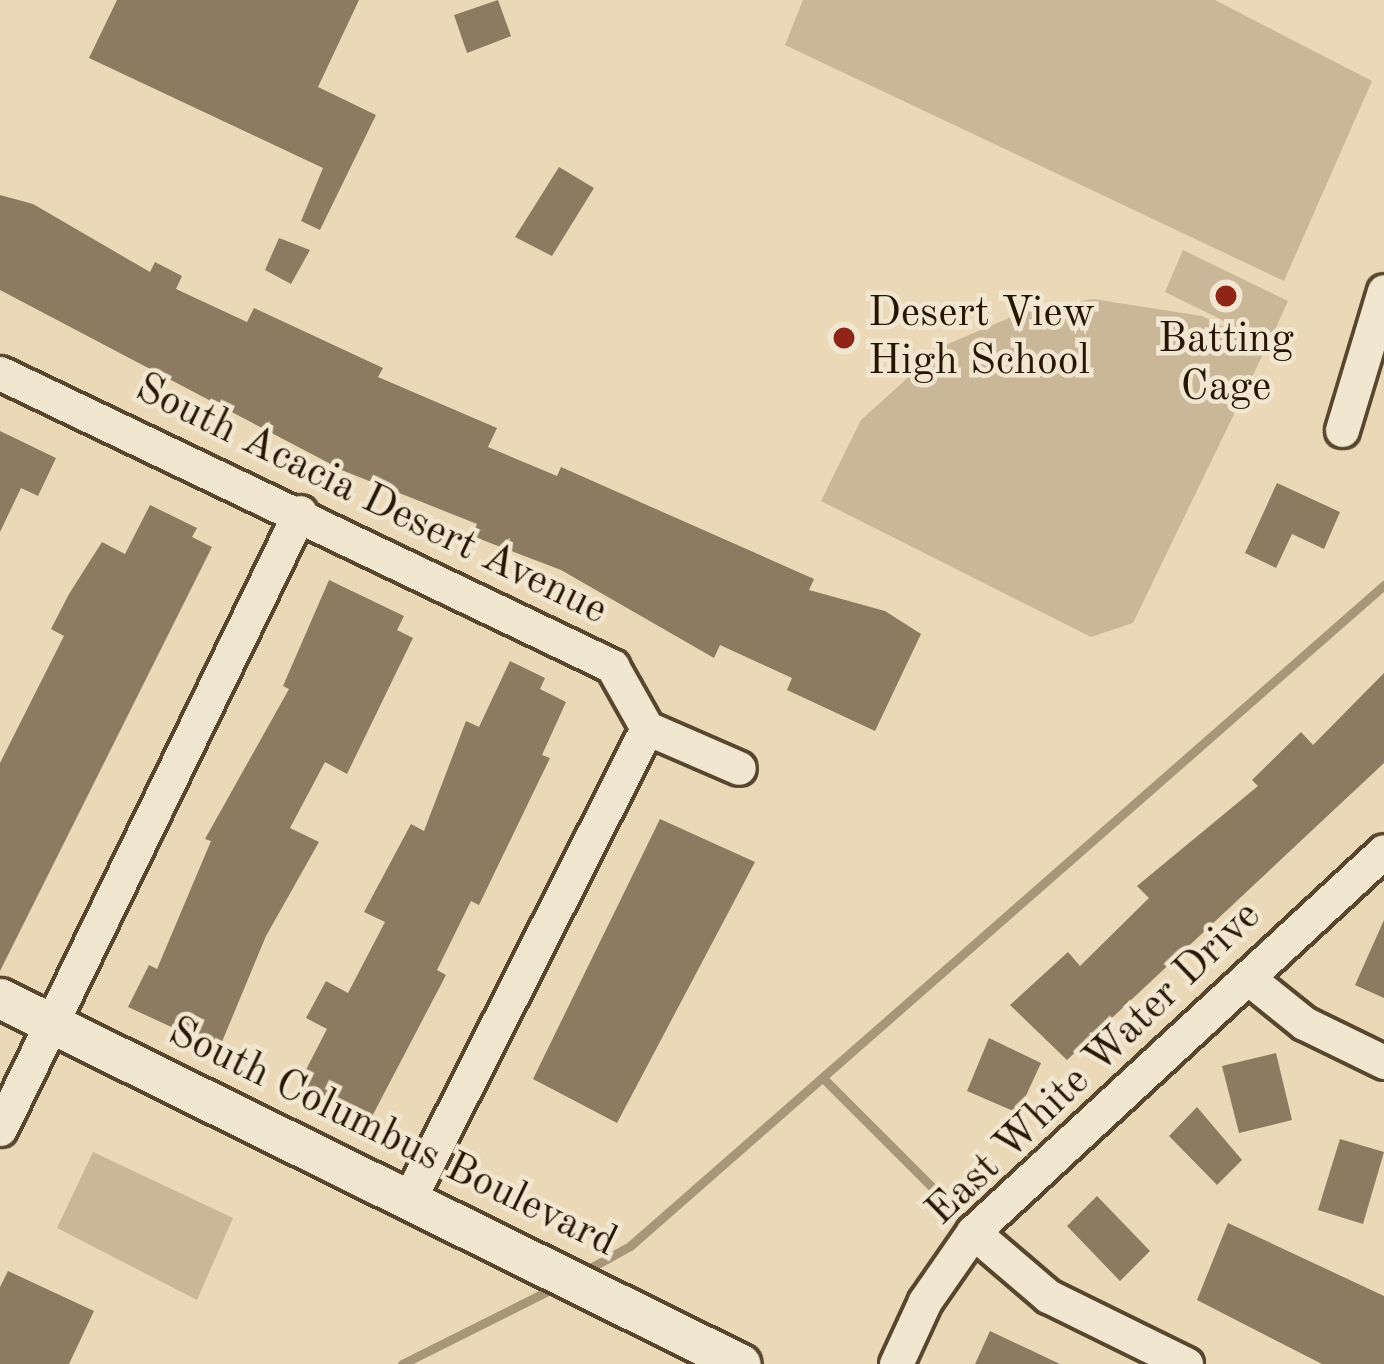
<!DOCTYPE html>
<style>
body{margin:0}
#map{position:relative;width:1384px;height:1364px;overflow:hidden;background:#ead8b7;font-family:"Old Standard TT",serif}
div>[style]{position:absolute}
.green>*{inset:0;background:#c9b798}
.stream>*{height:9px;margin:-4.5px;padding:0 4.5px;transform-origin:4.5px;border-radius:4.5px;background:#a89679}
.building>*{inset:0;background:#8c7b60}
.roads{filter:drop-shadow(3px 0 #58472e) drop-shadow(-3px 0 #58472e) drop-shadow(0 3px #58472e) drop-shadow(0 -3px #58472e)}
.minor>*{height:33px;margin:-16.5px;padding:0 16.5px;transform-origin:16.5px;border-radius:16.5px;background:#f1e6d0}
.tertiary>*{height:39px;margin:-19.5px;padding:0 19.5px;transform-origin:19.5px;border-radius:19.5px;background:#f1e6d0}
.dots>*{width:33px;height:33px;translate:-50% -50%;box-sizing:border-box;border:6px solid #f1e6d0;border-radius:50%}
span{translate:-50% -50%;white-space:nowrap;text-align:center;line-height:1.15;-webkit-text-stroke:9px #f1e6d0;paint-order:stroke}
.poi-label{font-size:42px;color:#271701}
.left{translate:0 -50%;text-align:left}
.street-label{font-size:42px;color:#271701}
</style>
<div id="map">
<div class="green">
<div style="clip-path:polygon(803px 0,1215px 0,1372px 81px,1284px 281px,785px 45px)"></div>
<div style="clip-path:polygon(1183px 250px,1288px 301px,1269px 343px,1165px 292px)"></div>
<div style="clip-path:polygon(1093px 299px,1202px 316px,1266px 348px,1133px 623px,1091px 637px,821px 501px,861px 420px,943px 346px,1028px 310px)"></div>
<div style="clip-path:polygon(93px 1152px,233px 1218px,197px 1300px,57px 1228px)"></div>
</div>
<div class="stream">
<div style="left:823px;top:1078px;width:184px;rotate:45deg"></div>
<div style="left:583px;top:1272px;width:54px;rotate:-29deg"></div>
<div style="left:630px;top:1246px;width:1003px;rotate:-41.24deg"></div>
<div style="left:402px;top:1364px;width:174px;rotate:-26.6deg"></div>
</div>
<div class="building">
<div style="clip-path:polygon(117px 0,359px 0,318px 87px,376px 115px,320px 230px,301px 221px,323px 168px,89px 58px)"></div>
<div style="clip-path:polygon(498px 0,511px 36px,467px 53px,454px 15px)"></div>
<div style="clip-path:polygon(559px 167px,594px 188px,552px 256px,515px 237px)"></div>
<div style="clip-path:polygon(0 195px,33px 204px,150px 272px,155px 262px,182px 276px,176px 289px,247px 322px,254px 308px,383px 368px,378px 377px,497px 428px,488px 447px,557px 476px,561px 467px,814px 579px,809px 590px,885px 611px,921px 634px,875px 731px,787px 690px,792px 678px,720px 645px,714px 658px,561px 570px,472px 536px,477px 524px,344px 471px,0 290px)"></div>
<div style="clip-path:polygon(279px 238px,310px 250px,291px 284px,265px 270px)"></div>
<div style="clip-path:polygon(0 431px,56px 458px,38px 496px,21px 488px,0 532px)"></div>
<div style="clip-path:polygon(1277px 483px,1340px 512px,1324px 549px,1292px 534px,1276px 568px,1245px 553px)"></div>
<div style="clip-path:polygon(150px 505px,197px 528px,192px 537px,212px 547px,0 971px,0 763px,64px 636px,51px 629px,69px 594px,102px 542px,125px 554px)"></div>
<div style="clip-path:polygon(329px 580px,404px 616px,397px 630px,413px 638px,347px 774px,325px 762px,290px 828px,319px 842px,266px 936px,219px 1049px,128px 1007px,149px 965px,157px 969px,211px 841px,205px 839px,289px 689px,283px 686px)"></div>
<div style="clip-path:polygon(510px 661px,545px 678px,540px 689px,566px 702px,542px 755px,550px 758px,479px 905px,471px 901px,437px 970px,446px 975px,367px 1126px,296px 1089px,327px 1029px,306px 1018px,326px 981px,348px 993px,385px 922px,364px 912px,411px 824px,424px 831px,466px 721px,479px 727px)"></div>
<div style="clip-path:polygon(1384px 673px,1384px 763px,1067px 1060px,1010px 1005px,1068px 952px,1080px 966px,1149px 898px,1137px 886px,1258px 786px,1252px 780px,1301px 732px,1313px 745px)"></div>
<div style="clip-path:polygon(660px 819px,755px 862px,617px 1123px,533px 1079px)"></div>
<div style="clip-path:polygon(1384px 920px,1384px 998px,1355px 985px)"></div>
<div style="clip-path:polygon(989px 1038px,1041px 1063px,1018px 1113px,967px 1091px)"></div>
<div style="clip-path:polygon(1276px 1053px,1292px 1120px,1239px 1133px,1222px 1066px)"></div>
<div style="clip-path:polygon(1197px 1107px,1242px 1160px,1217px 1185px,1169px 1136px)"></div>
<div style="clip-path:polygon(1340px 1139px,1384px 1152px,1363px 1224px,1318px 1210px)"></div>
<div style="clip-path:polygon(1097px 1196px,1150px 1251px,1120px 1281px,1067px 1226px)"></div>
<div style="clip-path:polygon(1228px 1223px,1384px 1296px,1384px 1364px,1322px 1364px,1197px 1300px)"></div>
<div style="clip-path:polygon(8px 1271px,94px 1311px,69px 1364px,0 1364px,0 1287px)"></div>
<div style="clip-path:polygon(990px 1331px,1060px 1364px,975px 1364px)"></div>
</div>
<div class="roads">
<div class="minor">
<div style="left:0;top:373px;width:679px;rotate:25.58deg"></div>
<div style="left:612px;top:666px;width:71px;rotate:60.6deg"></div>
<div style="left:647px;top:728px;width:100px;rotate:23.5deg"></div>
<div style="left:1342px;top:430px;width:145px;rotate:-73.2deg"></div>
<div style="left:1248px;top:978px;width:72px;rotate:38.8deg"></div>
<div style="left:1304px;top:1023px;width:89px;rotate:26deg"></div>
<div style="left:0;top:1129px;width:686px;rotate:-64.07deg"></div>
<div style="left:409px;top:1199px;width:528px;rotate:-63.19deg"></div>
<div style="left:973px;top:1232px;width:99px;rotate:40.5deg"></div>
<div style="left:1048px;top:1296px;width:154px;rotate:26.2deg"></div>
<div style="left:896px;top:1364px;width:69px;rotate:-65.3deg"></div>
<div style="left:925px;top:1301px;width:84px;rotate:-55.2deg"></div>
<div style="left:973px;top:1232px;width:560px;rotate:-42.83deg"></div>
</div>
<div class="tertiary">
<div style="left:0;top:998px;width:826px;rotate:26.29deg"></div>
</div>
</div>
<div class="dots">
<div style="left:1226px;top:296px;background:#8f2418"></div>
<div style="left:844px;top:338px;background:#8f2418"></div>
</div>
<div class="poi-label">
<span class="left" style="left:868px;top:338px">Desert View<br>High School</span>
<span style="left:1226px;top:364px">Batting<br>Cage</span>
</div>
<div class="street-label">
<span style="left:371px;top:500px;rotate:26deg">South Acacia Desert Avenue</span>
<span style="left:1094px;top:1064px;rotate:-44deg">East White Water Drive</span>
<span style="left:392px;top:1138px;rotate:26deg">South Columbus Boulevard</span>
</div>
</div>
